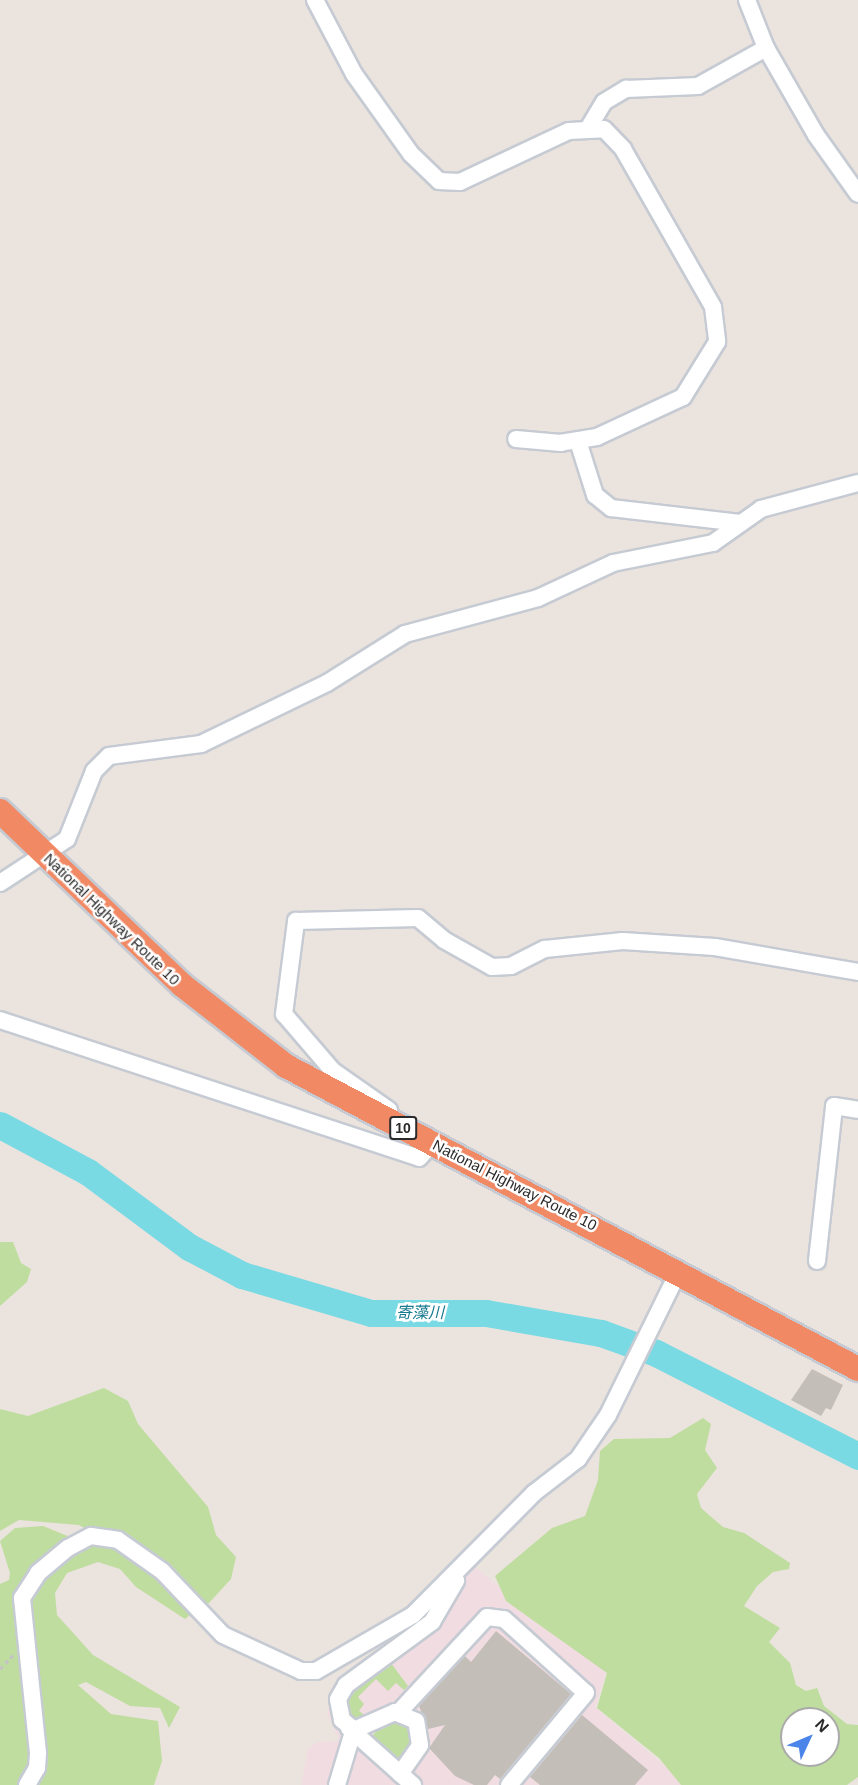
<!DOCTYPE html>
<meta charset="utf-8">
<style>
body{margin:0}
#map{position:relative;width:858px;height:1785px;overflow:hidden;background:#ebe3de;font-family:Helvetica,"Noto Sans JP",sans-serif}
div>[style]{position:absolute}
.medical>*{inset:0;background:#f1dce1}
.green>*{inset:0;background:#bfdd9f}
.river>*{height:27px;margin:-13.5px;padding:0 13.5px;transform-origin:13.5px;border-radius:13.5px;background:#7adae4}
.building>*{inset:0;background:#c4beb9}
.path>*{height:3px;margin-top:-1.5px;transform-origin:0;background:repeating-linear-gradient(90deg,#c4c4c4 0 4.5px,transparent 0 7.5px)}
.roads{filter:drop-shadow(2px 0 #c6cbd3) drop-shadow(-2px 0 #c6cbd3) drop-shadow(0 2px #c6cbd3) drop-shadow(0 -2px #c6cbd3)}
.minor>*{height:16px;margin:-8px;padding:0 8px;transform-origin:8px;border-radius:8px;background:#fff}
.highway>*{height:24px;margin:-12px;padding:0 12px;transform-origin:12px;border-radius:12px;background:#f08964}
span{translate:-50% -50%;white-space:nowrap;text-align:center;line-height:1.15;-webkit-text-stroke:5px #fff;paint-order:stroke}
.shield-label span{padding:2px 4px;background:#fff;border:2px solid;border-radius:4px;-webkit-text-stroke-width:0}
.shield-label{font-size:14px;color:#2b2b2b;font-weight:700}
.street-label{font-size:15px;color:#2b2b2b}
.water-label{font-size:16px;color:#197b90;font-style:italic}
.north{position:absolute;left:780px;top:1707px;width:60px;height:60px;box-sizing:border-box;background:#fff;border:2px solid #aaa;border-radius:50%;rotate:46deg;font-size:16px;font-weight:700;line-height:24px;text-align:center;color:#2b2b2b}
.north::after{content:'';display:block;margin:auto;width:21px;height:27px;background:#4c85ea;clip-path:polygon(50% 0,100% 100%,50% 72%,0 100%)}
</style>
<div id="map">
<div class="medical">
<div style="clip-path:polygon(471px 1564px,606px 1672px,595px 1707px,687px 1785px,301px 1785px,308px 1749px,317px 1742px,340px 1741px,327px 1714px,333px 1689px,423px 1618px)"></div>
</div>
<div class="green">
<div style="clip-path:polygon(0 1242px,13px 1242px,21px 1263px,31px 1269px,27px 1282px,0 1306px)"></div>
<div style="clip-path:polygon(104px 1388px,128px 1401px,138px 1424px,208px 1507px,216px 1535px,236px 1557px,231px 1579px,208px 1604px,200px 1604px,179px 1583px,79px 1525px,19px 1520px,0 1531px,0 1409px,28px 1416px)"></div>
<div style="clip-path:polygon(evenodd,703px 1418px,711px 1424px,705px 1450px,717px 1468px,697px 1494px,701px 1508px,723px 1527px,744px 1533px,790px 1563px,789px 1569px,773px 1572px,757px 1586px,744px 1606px,780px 1628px,769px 1642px,790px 1663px,796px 1685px,806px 1691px,817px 1688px,824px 1706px,847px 1724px,858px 1725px,858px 1777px,847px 1785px,681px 1785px,659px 1758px,597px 1708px,607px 1673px,506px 1601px,495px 1576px,552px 1528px,585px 1516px,598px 1480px,600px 1451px,614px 1439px,670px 1438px,703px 1418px,792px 1719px,828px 1719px,828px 1755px,792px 1755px,792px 1719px)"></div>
<div style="clip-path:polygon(43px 1526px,75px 1539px,116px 1544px,194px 1612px,185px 1619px,136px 1587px,120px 1569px,98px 1562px,67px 1573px,55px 1593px,57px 1615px,93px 1655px,180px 1707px,169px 1728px,160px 1708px,130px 1706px,86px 1682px,78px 1685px,111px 1714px,158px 1721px,162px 1761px,154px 1785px,0 1785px,0 1584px,9px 1580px,10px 1573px,0 1541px,15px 1528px)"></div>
<div style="clip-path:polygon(391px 1663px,408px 1686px,404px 1690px,396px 1683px,388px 1691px,376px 1679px,358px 1697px,364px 1704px,359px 1711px,367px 1717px,348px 1721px,345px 1704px,351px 1692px)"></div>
<div style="clip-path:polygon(403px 1720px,415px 1736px,398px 1762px,370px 1739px,378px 1729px)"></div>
</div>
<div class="river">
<div style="left:0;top:1125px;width:100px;rotate:28.1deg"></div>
<div style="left:88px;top:1172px;width:126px;rotate:36.6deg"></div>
<div style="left:189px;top:1247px;width:60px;rotate:27.8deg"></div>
<div style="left:242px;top:1275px;width:134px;rotate:16.4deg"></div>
<div style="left:371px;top:1313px;width:115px"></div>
<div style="left:486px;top:1313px;width:117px;rotate:9.9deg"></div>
<div style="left:601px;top:1333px;width:59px;rotate:20deg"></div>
<div style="left:656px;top:1353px;width:227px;rotate:27deg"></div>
</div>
<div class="building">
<div style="clip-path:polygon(812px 1369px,843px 1385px,831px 1410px,826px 1408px,821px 1416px,791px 1400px)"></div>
<div style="clip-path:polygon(496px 1631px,571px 1694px,500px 1779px,495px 1775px,487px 1785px,474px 1785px,455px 1776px,429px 1748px,445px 1725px,428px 1729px,419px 1706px,465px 1656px,471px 1662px)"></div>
<div style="clip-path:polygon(582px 1715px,648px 1770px,635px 1785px,540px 1785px,530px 1777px)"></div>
</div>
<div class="path">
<div style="left:0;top:1669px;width:19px;rotate:-47deg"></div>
</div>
<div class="roads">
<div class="minor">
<div style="left:315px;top:0;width:84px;rotate:62.2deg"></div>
<div style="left:354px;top:74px;width:98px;rotate:54.5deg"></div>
<div style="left:411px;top:154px;width:39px;rotate:44deg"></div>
<div style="left:439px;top:181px;width:21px;rotate:3deg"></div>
<div style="left:460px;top:182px;width:120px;rotate:-25.1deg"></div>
<div style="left:569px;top:131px;width:35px;rotate:-3deg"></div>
<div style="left:604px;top:129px;width:28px;rotate:46deg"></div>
<div style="left:623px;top:149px;width:182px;rotate:60.3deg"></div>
<div style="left:713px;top:307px;width:35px;rotate:83deg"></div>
<div style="left:717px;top:342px;width:65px;rotate:121.7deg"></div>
<div style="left:683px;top:397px;width:95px;rotate:155.1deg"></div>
<div style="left:597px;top:437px;width:36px;rotate:171deg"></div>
<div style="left:561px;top:443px;width:45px;rotate:-174.9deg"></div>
<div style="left:747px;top:0;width:52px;rotate:68.4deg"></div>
<div style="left:766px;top:48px;width:100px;rotate:60.1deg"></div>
<div style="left:816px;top:135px;width:72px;rotate:54.6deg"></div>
<div style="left:589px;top:127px;width:29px;rotate:-59deg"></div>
<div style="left:604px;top:102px;width:26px;rotate:-31deg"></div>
<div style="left:626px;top:89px;width:72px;rotate:-2.4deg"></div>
<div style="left:698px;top:86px;width:78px;rotate:-29.2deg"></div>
<div style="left:578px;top:441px;width:57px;rotate:72.5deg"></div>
<div style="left:595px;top:495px;width:21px;rotate:39deg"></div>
<div style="left:611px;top:508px;width:130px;rotate:6.6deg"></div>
<div style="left:0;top:883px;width:80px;rotate:-33.3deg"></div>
<div style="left:67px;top:839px;width:73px;rotate:-68.3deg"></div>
<div style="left:94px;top:771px;width:21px;rotate:-45deg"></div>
<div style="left:109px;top:756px;width:93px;rotate:-7.4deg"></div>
<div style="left:201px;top:744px;width:140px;rotate:-25.8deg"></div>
<div style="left:327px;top:683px;width:92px;rotate:-32.1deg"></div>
<div style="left:405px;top:634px;width:138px;rotate:-15.1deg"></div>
<div style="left:538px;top:598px;width:83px;rotate:-25deg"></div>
<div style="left:613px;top:563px;width:102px;rotate:-11.3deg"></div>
<div style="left:713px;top:543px;width:59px;rotate:-35.3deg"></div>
<div style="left:761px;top:509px;width:100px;rotate:-15deg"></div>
<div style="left:0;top:1020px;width:441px;rotate:18.2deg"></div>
<div style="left:419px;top:1158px;width:21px;rotate:-47deg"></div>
<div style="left:433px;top:1143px;width:9px;rotate:-144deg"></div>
<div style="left:389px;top:1110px;width:68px;rotate:-145.1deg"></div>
<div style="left:333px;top:1071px;width:75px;rotate:-130.7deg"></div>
<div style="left:284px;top:1014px;width:94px;rotate:-82.6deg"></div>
<div style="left:296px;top:921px;width:122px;rotate:-1.4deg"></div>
<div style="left:418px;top:918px;width:34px;rotate:40deg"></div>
<div style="left:444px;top:940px;width:55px;rotate:29.4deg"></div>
<div style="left:492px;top:967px;width:19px;rotate:-3deg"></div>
<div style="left:511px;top:966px;width:38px;rotate:-27deg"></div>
<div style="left:545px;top:949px;width:78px;rotate:-5.9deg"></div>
<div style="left:623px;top:941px;width:92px;rotate:3.7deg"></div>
<div style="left:715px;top:947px;width:145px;rotate:9.9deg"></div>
<div style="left:817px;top:1261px;width:156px;rotate:-83.7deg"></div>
<div style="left:834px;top:1106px;width:24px;rotate:9deg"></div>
<div style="left:399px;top:1712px;width:129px;rotate:-47.2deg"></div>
<div style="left:487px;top:1617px;width:17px;rotate:7deg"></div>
<div style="left:504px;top:1619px;width:110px;rotate:42.1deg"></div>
<div style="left:586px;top:1693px;width:120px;rotate:129.9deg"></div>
<div style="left:349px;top:1728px;width:86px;rotate:41.7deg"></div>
<div style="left:400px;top:1774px;width:35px;rotate:-55deg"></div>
<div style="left:420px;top:1745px;width:24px;rotate:-99deg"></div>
<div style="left:416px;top:1721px;width:23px;rotate:-157deg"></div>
<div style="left:395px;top:1712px;width:45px;rotate:156.3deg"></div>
<div style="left:354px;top:1730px;width:16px;rotate:-140deg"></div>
<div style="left:342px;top:1720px;width:21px;rotate:-101deg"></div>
<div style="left:338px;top:1699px;width:16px;rotate:-60deg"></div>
<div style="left:346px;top:1685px;width:107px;rotate:-36.2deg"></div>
<div style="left:432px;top:1622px;width:48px;rotate:-59.7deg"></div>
<div style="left:27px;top:1785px;width:20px;rotate:-60deg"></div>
<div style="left:37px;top:1768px;width:15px;rotate:-86deg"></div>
<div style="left:38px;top:1753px;width:156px;rotate:-95.9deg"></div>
<div style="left:22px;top:1598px;width:30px;rotate:-57deg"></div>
<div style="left:38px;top:1573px;width:39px;rotate:-40deg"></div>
<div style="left:68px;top:1548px;width:26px;rotate:-28deg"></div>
<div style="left:91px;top:1536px;width:27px;rotate:8deg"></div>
<div style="left:118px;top:1540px;width:54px;rotate:35.2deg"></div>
<div style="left:162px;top:1571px;width:88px;rotate:46.4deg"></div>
<div style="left:223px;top:1635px;width:86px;rotate:24.8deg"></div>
<div style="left:301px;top:1671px;width:15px"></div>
<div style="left:316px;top:1671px;width:112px;rotate:-30deg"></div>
<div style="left:413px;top:1615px;width:172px;rotate:-45.2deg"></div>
<div style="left:534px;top:1493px;width:56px;rotate:-37.7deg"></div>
<div style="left:578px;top:1459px;width:53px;rotate:-55.7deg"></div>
<div style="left:608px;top:1415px;width:161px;rotate:-63.8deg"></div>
<div style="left:337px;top:1785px;width:52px;rotate:-73.3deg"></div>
</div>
<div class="highway">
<div style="left:0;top:811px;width:252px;rotate:43.7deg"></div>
<div style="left:182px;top:985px;width:132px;rotate:37.9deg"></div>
<div style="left:286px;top:1066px;width:647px;rotate:27.91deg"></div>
</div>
</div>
<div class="shield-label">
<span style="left:403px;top:1128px">10</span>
</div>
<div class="street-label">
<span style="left:112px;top:919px;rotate:44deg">National Highway Route 10</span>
<span style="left:515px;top:1185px;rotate:27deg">National Highway Route 10</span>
</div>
<div class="water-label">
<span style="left:420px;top:1313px">寄藻川</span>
</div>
<div class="north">N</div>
</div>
